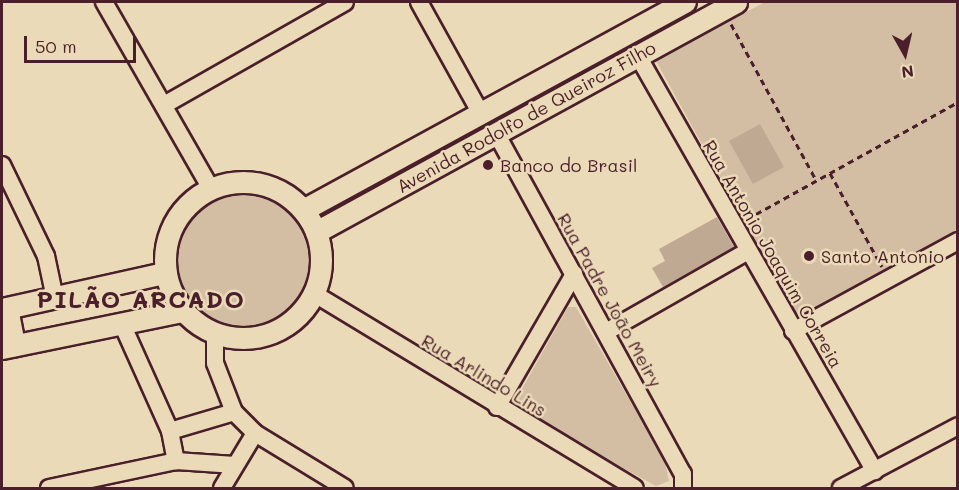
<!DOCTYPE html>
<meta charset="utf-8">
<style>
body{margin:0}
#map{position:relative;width:959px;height:490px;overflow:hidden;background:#ebdab7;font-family:Mali,sans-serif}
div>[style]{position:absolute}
.green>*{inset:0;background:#d3bea3}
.round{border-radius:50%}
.building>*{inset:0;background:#c0a992}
.path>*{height:3px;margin-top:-1.5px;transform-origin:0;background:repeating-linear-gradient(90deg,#4a1f2b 0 6px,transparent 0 10.5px)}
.roads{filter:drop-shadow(2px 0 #4a1f2b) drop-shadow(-2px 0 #4a1f2b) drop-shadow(0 2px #4a1f2b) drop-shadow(0 -2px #4a1f2b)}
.minor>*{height:16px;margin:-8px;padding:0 8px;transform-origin:8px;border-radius:8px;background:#ebdab7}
.major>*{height:21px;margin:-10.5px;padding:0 10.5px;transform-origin:10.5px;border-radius:10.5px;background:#ebdab7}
.major>.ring{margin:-10.5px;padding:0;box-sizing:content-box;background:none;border:21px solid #ebdab7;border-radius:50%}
.dots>*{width:16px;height:16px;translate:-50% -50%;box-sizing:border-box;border:3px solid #ebdab7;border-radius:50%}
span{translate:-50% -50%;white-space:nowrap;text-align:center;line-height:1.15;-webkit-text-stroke:5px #ebdab7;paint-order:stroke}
.street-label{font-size:18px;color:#4a1f2b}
.poi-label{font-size:18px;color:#4a1f2b}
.left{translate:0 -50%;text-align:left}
.district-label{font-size:24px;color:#4a1f2b;font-weight:700;letter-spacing:1.5px}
.frame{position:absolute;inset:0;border:3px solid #4a1f2b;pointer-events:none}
.north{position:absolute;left:875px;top:24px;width:60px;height:60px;-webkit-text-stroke:4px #ebdab7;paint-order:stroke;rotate:172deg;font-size:16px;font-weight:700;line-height:24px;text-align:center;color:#4a1f2b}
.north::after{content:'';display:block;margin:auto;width:21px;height:27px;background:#4a1f2b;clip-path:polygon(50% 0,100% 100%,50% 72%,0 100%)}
.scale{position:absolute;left:24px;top:36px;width:112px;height:27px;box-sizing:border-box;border:3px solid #4a1f2b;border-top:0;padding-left:8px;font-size:18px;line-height:21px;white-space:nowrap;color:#4a1f2b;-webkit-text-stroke:4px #ebdab7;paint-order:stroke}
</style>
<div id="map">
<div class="green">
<div style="clip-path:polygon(765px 2px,957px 2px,957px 230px,798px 318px,656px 61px)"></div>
<div class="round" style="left:173px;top:187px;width:142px;height:142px"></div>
<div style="clip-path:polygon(568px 307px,576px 307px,665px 462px,669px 481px,656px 486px,521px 412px,514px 403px)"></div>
</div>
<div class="building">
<div style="clip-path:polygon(760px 124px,784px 167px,753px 184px,729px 141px)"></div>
<div style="clip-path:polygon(717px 217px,734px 247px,663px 287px,652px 268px,665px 261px,659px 249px)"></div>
</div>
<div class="path">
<div style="left:731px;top:24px;width:178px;rotate:61.4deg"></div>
<div style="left:830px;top:173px;width:107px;rotate:61deg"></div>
<div style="left:747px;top:219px;width:241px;rotate:-29deg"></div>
</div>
<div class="roads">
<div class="minor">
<div style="left:104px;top:2px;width:215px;rotate:60.2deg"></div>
<div style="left:419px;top:2px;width:128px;rotate:61deg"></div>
<div style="left:638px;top:56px;width:478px;rotate:60.3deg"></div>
<div style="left:164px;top:105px;width:208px;rotate:-29.6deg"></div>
<div style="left:496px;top:133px;width:389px;rotate:61.3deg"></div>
<div style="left:683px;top:474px;width:14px;rotate:90deg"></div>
<div style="left:2px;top:165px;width:101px;rotate:64.2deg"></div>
<div style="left:46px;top:256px;width:40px;rotate:78deg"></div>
<div style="left:313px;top:293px;width:376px;rotate:31.2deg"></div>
<div style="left:122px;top:324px;width:117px;rotate:65.8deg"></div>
<div style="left:170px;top:431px;width:31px;rotate:79deg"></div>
<div style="left:793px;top:331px;width:188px;rotate:-28.6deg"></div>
<div style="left:606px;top:332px;width:163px;rotate:-29.7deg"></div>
<div style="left:215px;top:333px;width:30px;rotate:90deg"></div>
<div style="left:215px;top:363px;width:53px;rotate:68.8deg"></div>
<div style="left:234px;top:412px;width:30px;rotate:45deg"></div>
<div style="left:255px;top:433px;width:105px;rotate:31.4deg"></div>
<div style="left:497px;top:407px;width:154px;rotate:-59.9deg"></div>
<div style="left:170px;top:431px;width:67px;rotate:-16.5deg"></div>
<div style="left:49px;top:488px;width:130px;rotate:-12deg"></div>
<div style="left:176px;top:461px;width:59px;rotate:3.9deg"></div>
<div style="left:222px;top:488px;width:64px;rotate:-59deg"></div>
<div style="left:841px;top:488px;width:132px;rotate:-27.9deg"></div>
</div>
<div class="major">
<div class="ring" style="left:165px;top:182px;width:135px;height:135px"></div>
<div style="left:303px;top:210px;width:435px;rotate:-28.6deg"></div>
<div style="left:316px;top:232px;width:479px;rotate:-28.7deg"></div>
<div style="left:7px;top:308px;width:38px;rotate:79deg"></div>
<div style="left:2px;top:309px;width:167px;rotate:-12.5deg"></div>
<div style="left:2px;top:348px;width:185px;rotate:-11.6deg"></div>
</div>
</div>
<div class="dots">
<div style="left:488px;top:165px;background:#4a1f2b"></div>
<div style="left:809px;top:256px;background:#4a1f2b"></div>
</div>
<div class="street-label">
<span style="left:526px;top:117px;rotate:-29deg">Avenida Rodolfo de Queiroz Filho</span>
<span style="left:773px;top:254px;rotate:60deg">Rua Antonio Joaquim Correia</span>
<span style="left:610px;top:300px;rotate:61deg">Rua Padre João Meiry</span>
<span style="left:484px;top:375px;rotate:31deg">Rua Arlindo Lins</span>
</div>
<div class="poi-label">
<span class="left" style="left:500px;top:165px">Banco do Brasil</span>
<span class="left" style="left:821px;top:256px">Santo Antonio</span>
</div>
<div class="district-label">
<span style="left:141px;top:299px">PILÃO ARCADO</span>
</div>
<div class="frame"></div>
<div class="north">N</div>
<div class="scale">50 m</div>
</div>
